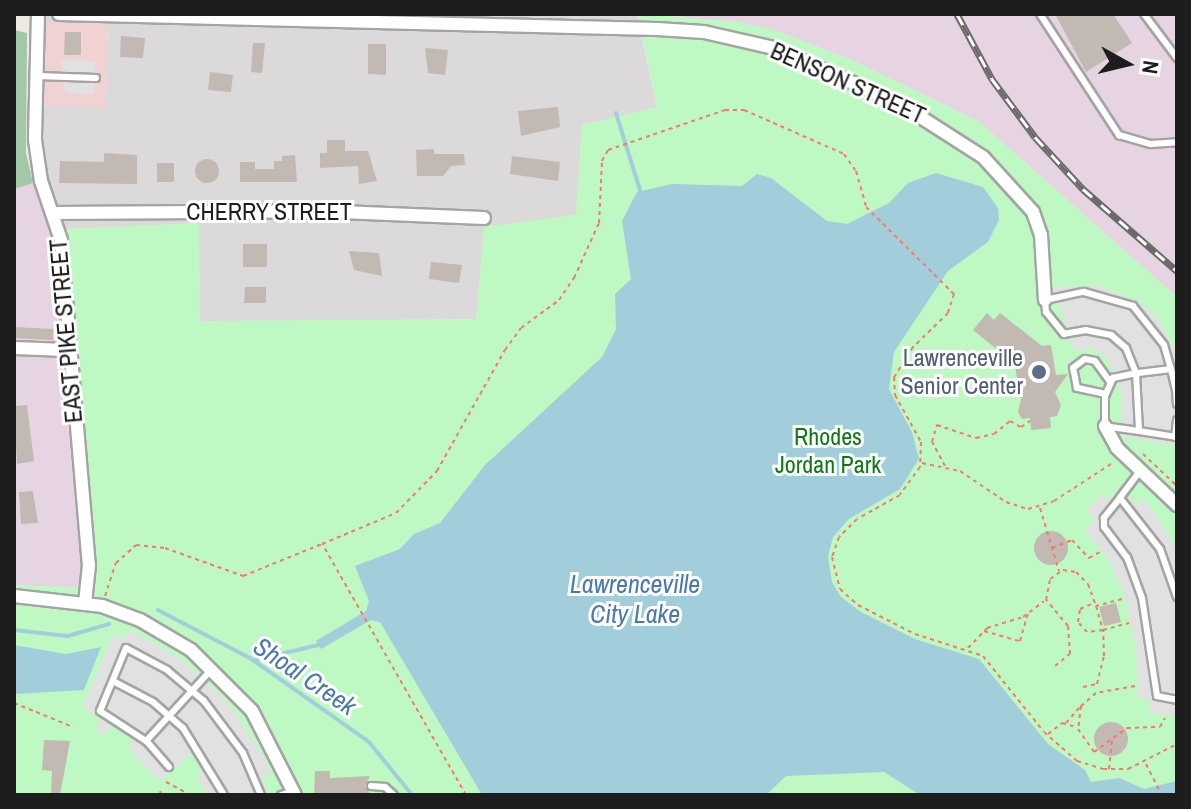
<!DOCTYPE html>
<style>
body{margin:0}
#map{position:relative;width:1191px;height:809px;overflow:hidden;background:#eeeae2;font-family:"Archivo Narrow",sans-serif}
div>[style]{position:absolute}
.residential>*{inset:0;background:#dbd9d9}
.commercial>*{inset:0;background:#efd2d1}
.industrial>*{inset:0;background:#e7d4e3}
.cemetery>*{inset:0;background:#a3c7a9}
.park>*{inset:0;background:#bef9c3}
.parking>*{inset:0;background:#e1e1e1}
.water>*{inset:0;background:#a2cedc}
.stream>*{height:4px;margin:-2px;padding:0 2px;transform-origin:2px;border-radius:2px;background:#a2cedc}
.building>*{inset:0;background:#c2b9b2}
.round{border-radius:50%}
.path>*{height:2px;margin-top:-1px;transform-origin:0;background:repeating-linear-gradient(90deg,#f97868 0 4px,transparent 0 8px)}
.roads{filter:drop-shadow(2px 0 #a4a4a4) drop-shadow(-2px 0 #a4a4a4) drop-shadow(0 2px #a4a4a4) drop-shadow(0 -2px #a4a4a4)}
.service>*{height:6px;margin:-3px;padding:0 3px;transform-origin:3px;border-radius:3px;background:#fff}
.minor>*{height:12px;margin:-6px;padding:0 6px;transform-origin:6px;border-radius:6px;background:#fff}
.rail>*{height:7px;margin-top:-3.5px;transform-origin:0;background:repeating-linear-gradient(90deg,#fff 0 12px,#6b6b6b 0 24px);box-sizing:border-box;border-block:2px solid #6b6b6b}
.dots>*{width:22px;height:22px;translate:-50% -50%;box-sizing:border-box;border:4px solid #fff;border-radius:50%}
span{translate:-50% -50%;white-space:nowrap;text-align:center;line-height:1.15;-webkit-text-stroke:6px #fff;paint-order:stroke}
.street-label{font-size:24px;color:#1d1d1d}
.service-label{font-size:24px;color:#4e5e75}
.right{translate:-100% -50%;text-align:right}
.park-label{font-size:24px;color:#0c7915}
.water-label{font-size:26px;color:#4a7aab;font-style:italic}
.frame{position:absolute;inset:0;border:16px solid #1d1d1d;pointer-events:none}
.north{position:absolute;left:1087px;top:24px;width:80px;height:80px;-webkit-text-stroke:6px #fff;paint-order:stroke;rotate:98deg;font-size:22px;font-weight:700;line-height:32px;text-align:center;color:#1d1d1d}
.north::after{content:'';display:block;margin:auto;width:28px;height:36px;background:#1d1d1d;clip-path:polygon(50% 0,100% 100%,50% 72%,0 100%)}
</style>
<div id="map">
<div class="residential">
<div style="clip-path:polygon(45px 14px,637px 14px,657px 108px,582px 125px,576px 215px,485px 228px,476px 319px,198px 322px,199px 224px,65px 229px,45px 170px,41px 105px,106px 107px,108px 23px,44px 22px)"></div>
</div>
<div class="commercial">
<div style="clip-path:polygon(44px 22px,108px 23px,106px 108px,41px 105px)"></div>
</div>
<div class="industrial">
<div style="clip-path:polygon(663px 14px,1177px 14px,1177px 297px,978px 121px,854px 61px,777px 31px)"></div>
<div style="clip-path:polygon(36px 181px,56px 243px,64px 388px,83px 571px,77px 588px,14px 585px,14px 189px)"></div>
</div>
<div class="cemetery">
<div style="clip-path:polygon(14px 30px,27px 33px,26px 153px,33px 183px,14px 189px)"></div>
</div>
<div class="park">
<div style="clip-path:polygon(638px 14px,740px 22px,777px 31px,854px 61px,978px 121px,1177px 297px,1177px 795px,14px 795px,14px 585px,94px 588px,65px 229px,199px 223px,200px 321px,476px 319px,484px 227px,576px 215px,582px 125px,657px 107px)"></div>
</div>
<div class="parking">
<div style="clip-path:polygon(61px 60px,95px 61px,94px 94px,65px 93px)"></div>
<div style="clip-path:polygon(1099px 286px,1138px 301px,1156px 316px,1172px 345px,1177px 343px,1177px 446px,1121px 436px,1121px 391px,1106px 356px,1091px 348px,1074px 350px,1054px 287px)"></div>
<div style="clip-path:polygon(1119px 487px,1137px 505px,1144px 498px,1177px 548px,1177px 715px,1150px 714px,1150px 700px,1138px 699px,1136px 649px,1125px 597px,1110px 561px,1085px 531px,1095px 520px,1086px 512px,1101px 494px,1109px 500px)"></div>
<div style="clip-path:polygon(129px 630px,181px 659px,227px 701px,265px 759px,271px 773px,262px 778px,268px 795px,207px 795px,197px 776px,206px 770px,194px 752px,159px 781px,128px 748px,134px 739px,112px 725px,105px 735px,95px 729px,101px 719px,83px 708px,113px 634px,124px 639px)"></div>
</div>
<div class="water">
<div style="clip-path:polygon(936px 173px,983px 187px,998px 208px,999px 220px,988px 242px,948px 271px,894px 352px,889px 389px,912px 432px,919px 459px,900px 489px,849px 519px,833px 537px,828px 557px,832px 582px,841px 597px,861px 612px,915px 639px,979px 659px,1048px 744px,1085px 770px,1091px 782px,1119px 778px,1144px 789px,1177px 781px,1177px 795px,920px 795px,884px 772px,786px 776px,766px 795px,482px 795px,380px 622px,371px 620px,321px 649px,316px 641px,366px 611px,369px 601px,355px 566px,400px 549px,414px 534px,440px 523px,485px 465px,602px 357px,616px 329px,615px 294px,631px 279px,622px 221px,637px 192px,672px 184px,742px 186px,757px 174px,771px 178px,827px 221px,847px 224px,889px 203px,908px 183px)"></div>
<div style="clip-path:polygon(14px 645px,66px 654px,101px 647px,84px 690px,14px 694px)"></div>
</div>
<div class="stream">
<div style="left:616px;top:113px;width:81px;rotate:72.7deg"></div>
<div style="left:158px;top:610px;width:104px;rotate:27.6deg"></div>
<div style="left:250px;top:658px;width:146px;rotate:35.2deg"></div>
<div style="left:369px;top:742px;width:68px;rotate:50.9deg"></div>
<div style="left:14px;top:630px;width:54px;rotate:6.3deg"></div>
<div style="left:68px;top:636px;width:43px;rotate:-16.3deg"></div>
<div style="left:256px;top:660px;width:64px;rotate:-13.6deg"></div>
</div>
<div class="building">
<div style="clip-path:polygon(1055px 14px,1113px 14px,1132px 43px,1086px 72px)"></div>
<div style="clip-path:polygon(65px 32px,81px 32px,81px 55px,64px 55px)"></div>
<div style="clip-path:polygon(121px 36px,145px 38px,143px 58px,120px 57px)"></div>
<div style="clip-path:polygon(253px 43px,265px 43px,262px 73px,251px 72px)"></div>
<div style="clip-path:polygon(368px 44px,386px 44px,386px 75px,368px 74px)"></div>
<div style="clip-path:polygon(425px 48px,448px 50px,445px 75px,428px 73px)"></div>
<div style="clip-path:polygon(210px 72px,233px 75px,231px 92px,208px 90px)"></div>
<div style="clip-path:polygon(558px 107px,560px 127px,521px 136px,518px 111px)"></div>
<div style="clip-path:polygon(327px 140px,345px 140px,345px 151px,368px 151px,377px 181px,359px 184px,358px 166px,320px 168px,320px 153px,327px 153px)"></div>
<div style="clip-path:polygon(434px 149px,434px 154px,464px 154px,465px 165px,451px 166px,443px 176px,417px 176px,416px 150px)"></div>
<div style="clip-path:polygon(104px 153px,137px 155px,137px 184px,59px 183px,60px 161px,104px 162px)"></div>
<div style="clip-path:polygon(295px 155px,297px 182px,240px 182px,240px 162px,255px 162px,255px 169px,274px 169px,274px 161px,282px 161px,282px 156px)"></div>
<div style="clip-path:polygon(512px 156px,560px 162px,558px 181px,510px 174px)"></div>
<div class="round" style="left:195px;top:159px;width:24px;height:24px"></div>
<div style="clip-path:polygon(157px 163px,174px 163px,174px 182px,157px 182px)"></div>
<div style="clip-path:polygon(243px 244px,267px 244px,267px 267px,243px 267px)"></div>
<div style="clip-path:polygon(349px 251px,379px 253px,382px 276px,354px 270px)"></div>
<div style="clip-path:polygon(431px 262px,462px 265px,459px 283px,429px 279px)"></div>
<div style="clip-path:polygon(245px 287px,266px 287px,266px 303px,244px 303px)"></div>
<div style="clip-path:polygon(987px 313px,994px 320px,1000px 313px,1042px 346px,1051px 345px,1056px 375px,1068px 374px,1055px 392px,1061px 405px,1057px 416px,1050px 417px,1051px 428px,1031px 430px,1030px 418px,1022px 419px,1018px 412px,1024px 386px,1018px 386px,1015px 364px,973px 330px)"></div>
<div style="clip-path:polygon(14px 327px,53px 329px,53px 340px,14px 338px)"></div>
<div style="clip-path:polygon(27px 405px,34px 461px,17px 464px,14px 406px)"></div>
<div style="clip-path:polygon(33px 491px,38px 523px,21px 524px,19px 492px)"></div>
<div class="round" style="left:1034px;top:531px;width:34px;height:34px"></div>
<div style="clip-path:polygon(1116px 603px,1121px 622px,1104px 626px,1099px 607px)"></div>
<div class="round" style="left:1094px;top:722px;width:34px;height:34px"></div>
<div style="clip-path:polygon(44px 740px,70px 741px,60px 795px,51px 795px,52px 771px,42px 770px)"></div>
<div style="clip-path:polygon(315px 771px,330px 771px,330px 778px,370px 776px,365px 786px,371px 795px,314px 795px)"></div>
</div>
<div class="path">
<div style="left:1143px;top:454px;width:47px;rotate:43.3deg"></div>
<div style="left:922px;top:463px;width:39px;rotate:12deg"></div>
<div style="left:960px;top:471px;width:55px;rotate:34deg"></div>
<div style="left:1006px;top:502px;width:23px;rotate:18deg"></div>
<div style="left:1028px;top:509px;width:27px;rotate:-17deg"></div>
<div style="left:1054px;top:501px;width:72px;rotate:-33deg"></div>
<div style="left:945px;top:466px;width:27px;rotate:-118deg"></div>
<div style="left:932px;top:442px;width:18px;rotate:-74deg"></div>
<div style="left:937px;top:425px;width:41px;rotate:18.4deg"></div>
<div style="left:976px;top:438px;width:18px;rotate:-13deg"></div>
<div style="left:994px;top:434px;width:21px;rotate:-39deg"></div>
<div style="left:1010px;top:421px;width:13px;rotate:29deg"></div>
<div style="left:1021px;top:427px;width:11px;rotate:-34deg"></div>
<div style="left:1040px;top:508px;width:66px;rotate:73.2deg"></div>
<div style="left:1052px;top:548px;width:22px;rotate:-22deg"></div>
<div style="left:1072px;top:540px;width:25px;rotate:47deg"></div>
<div style="left:1089px;top:558px;width:13px;rotate:-29deg"></div>
<div style="left:105px;top:596px;width:35px;rotate:-72deg"></div>
<div style="left:116px;top:563px;width:27px;rotate:-42deg"></div>
<div style="left:136px;top:545px;width:29px;rotate:6deg"></div>
<div style="left:165px;top:548px;width:83px;rotate:19.7deg"></div>
<div style="left:243px;top:576px;width:85px;rotate:-22.1deg"></div>
<div style="left:1122px;top:599px;width:27px;rotate:165deg"></div>
<div style="left:1096px;top:606px;width:25px;rotate:74deg"></div>
<div style="left:1103px;top:630px;width:27px;rotate:-15deg"></div>
<div style="left:984px;top:631px;width:37px;rotate:16deg"></div>
<div style="left:1020px;top:641px;width:29px;rotate:-74deg"></div>
<div style="left:968px;top:648px;width:28px;rotate:-46deg"></div>
<div style="left:987px;top:628px;width:38px;rotate:-17deg"></div>
<div style="left:1023px;top:617px;width:26px;rotate:-37deg"></div>
<div style="left:1055px;top:666px;width:19px;rotate:-39deg"></div>
<div style="left:1070px;top:654px;width:28px;rotate:-94deg"></div>
<div style="left:1068px;top:626px;width:34px;rotate:-130deg"></div>
<div style="left:1046px;top:600px;width:21px;rotate:-79deg"></div>
<div style="left:1050px;top:579px;width:16px;rotate:-35deg"></div>
<div style="left:1063px;top:570px;width:13px;rotate:9deg"></div>
<div style="left:1076px;top:572px;width:17px;rotate:45deg"></div>
<div style="left:1088px;top:584px;width:23px;rotate:70deg"></div>
<div style="left:1135px;top:686px;width:40px;rotate:170deg"></div>
<div style="left:1096px;top:693px;width:20px;rotate:139deg"></div>
<div style="left:1081px;top:706px;width:23px;rotate:97deg"></div>
<div style="left:1078px;top:729px;width:28px;rotate:55deg"></div>
<div style="left:1094px;top:752px;width:41px;rotate:-36deg"></div>
<div style="left:1127px;top:728px;width:33px;rotate:-2deg"></div>
<div style="left:1160px;top:727px;width:10px;rotate:-61deg"></div>
<div style="left:1083px;top:687px;width:14px;rotate:-12deg"></div>
<div style="left:1097px;top:684px;width:29px;rotate:-76deg"></div>
<div style="left:1104px;top:656px;width:26px;rotate:-92deg"></div>
<div style="left:1103px;top:630px;width:16px;rotate:173deg"></div>
<div style="left:1087px;top:632px;width:13px;rotate:-132deg"></div>
<div style="left:1078px;top:622px;width:13px;rotate:-81deg"></div>
<div style="left:1080px;top:609px;width:13px;rotate:-23deg"></div>
<div style="left:14px;top:703px;width:64px;rotate:22.1deg"></div>
<div style="left:1066px;top:723px;width:21px;rotate:-49deg"></div>
<div style="left:1048px;top:734px;width:18px;rotate:-38deg"></div>
<div style="left:1062px;top:723px;width:15px;rotate:16deg"></div>
<div style="left:1146px;top:764px;width:35px;rotate:63deg"></div>
<div style="left:1109px;top:769px;width:29px;rotate:-84deg"></div>
<div style="left:166px;top:782px;width:27px;rotate:28deg"></div>
<div style="left:160px;top:795px;width:7px;rotate:-82deg"></div>
<div style="left:466px;top:795px;width:289px;rotate:-119.8deg"></div>
<div style="left:322px;top:544px;width:80px;rotate:-22.7deg"></div>
<div style="left:396px;top:513px;width:59px;rotate:-45.7deg"></div>
<div style="left:437px;top:471px;width:139px;rotate:-60.7deg"></div>
<div style="left:505px;top:350px;width:27px;rotate:-54deg"></div>
<div style="left:521px;top:328px;width:47px;rotate:-36.4deg"></div>
<div style="left:559px;top:300px;width:27px;rotate:-56deg"></div>
<div style="left:574px;top:278px;width:60px;rotate:-65.6deg"></div>
<div style="left:599px;top:223px;width:62px;rotate:-87.2deg"></div>
<div style="left:602px;top:161px;width:13px;rotate:-61deg"></div>
<div style="left:608px;top:150px;width:124px;rotate:-18.9deg"></div>
<div style="left:725px;top:110px;width:19px"></div>
<div style="left:744px;top:110px;width:109px;rotate:23.7deg"></div>
<div style="left:844px;top:154px;width:21px;rotate:55deg"></div>
<div style="left:856px;top:171px;width:37px;rotate:74deg"></div>
<div style="left:866px;top:207px;width:124px;rotate:44.7deg"></div>
<div style="left:954px;top:294px;width:20px;rotate:108deg"></div>
<div style="left:948px;top:313px;width:49px;rotate:135.8deg"></div>
<div style="left:913px;top:347px;width:36px;rotate:122deg"></div>
<div style="left:894px;top:377px;width:18px;rotate:87deg"></div>
<div style="left:895px;top:395px;width:54px;rotate:61deg"></div>
<div style="left:921px;top:442px;width:25px;rotate:92deg"></div>
<div style="left:920px;top:467px;width:34px;rotate:126deg"></div>
<div style="left:900px;top:495px;width:49px;rotate:150.8deg"></div>
<div style="left:857px;top:519px;width:25px;rotate:135deg"></div>
<div style="left:839px;top:537px;width:21px;rotate:109deg"></div>
<div style="left:832px;top:557px;width:33px;rotate:76deg"></div>
<div style="left:840px;top:589px;width:24px;rotate:42deg"></div>
<div style="left:858px;top:605px;width:64px;rotate:27deg"></div>
<div style="left:915px;top:634px;width:71px;rotate:17.9deg"></div>
<div style="left:983px;top:656px;width:97px;rotate:51.2deg"></div>
<div style="left:1044px;top:732px;width:44px;rotate:41.3deg"></div>
<div style="left:1077px;top:761px;width:27px;rotate:17deg"></div>
<div style="left:1103px;top:769px;width:25px"></div>
<div style="left:1128px;top:769px;width:55px;rotate:-27deg"></div>
</div>
<div class="roads">
<div class="service">
<div style="left:1040px;top:14px;width:145px;rotate:56.9deg"></div>
<div style="left:1119px;top:135px;width:33px;rotate:16deg"></div>
<div style="left:1151px;top:144px;width:26px;rotate:-4deg"></div>
<div style="left:1144px;top:14px;width:55px;rotate:53.1deg"></div>
<div style="left:37px;top:76px;width:59px;rotate:1.9deg"></div>
<div style="left:1171px;top:369px;width:35px;rotate:173deg"></div>
<div style="left:1136px;top:373px;width:27px;rotate:-112deg"></div>
<div style="left:1126px;top:348px;width:20px;rotate:-139deg"></div>
<div style="left:1111px;top:335px;width:25px;rotate:-169deg"></div>
<div style="left:1086px;top:330px;width:22px;rotate:170deg"></div>
<div style="left:1064px;top:334px;width:28px;rotate:-129deg"></div>
<div style="left:1046px;top:312px;width:12px;rotate:-95deg"></div>
<div style="left:1045px;top:300px;width:40px;rotate:-12deg"></div>
<div style="left:1084px;top:292px;width:51px;rotate:15.9deg"></div>
<div style="left:1133px;top:306px;width:50px;rotate:51.5deg"></div>
<div style="left:1164px;top:345px;width:25px;rotate:74deg"></div>
<div style="left:1171px;top:369px;width:22px;rotate:77deg"></div>
<div style="left:1176px;top:390px;width:14px;rotate:86deg"></div>
<div style="left:1106px;top:394px;width:30px;rotate:-168deg"></div>
<div style="left:1077px;top:388px;width:20px;rotate:-101deg"></div>
<div style="left:1073px;top:368px;width:15px;rotate:-37deg"></div>
<div style="left:1085px;top:359px;width:10px;rotate:11deg"></div>
<div style="left:1095px;top:361px;width:26px;rotate:54deg"></div>
<div style="left:1139px;top:431px;width:34px;rotate:-172deg"></div>
<div style="left:1105px;top:426px;width:30px;rotate:-90deg"></div>
<div style="left:1105px;top:396px;width:20px;rotate:-66deg"></div>
<div style="left:1113px;top:378px;width:24px;rotate:-12deg"></div>
<div style="left:1136px;top:373px;width:58px;rotate:87deg"></div>
<div style="left:1139px;top:431px;width:36px;rotate:9deg"></div>
<div style="left:1175px;top:437px;width:17px;rotate:-83deg"></div>
<div style="left:1140px;top:471px;width:34px;rotate:127deg"></div>
<div style="left:1120px;top:498px;width:65px;rotate:51.9deg"></div>
<div style="left:1160px;top:549px;width:51px;rotate:70.5deg"></div>
<div style="left:1120px;top:498px;width:26px;rotate:129deg"></div>
<div style="left:1104px;top:518px;width:9px;rotate:90deg"></div>
<div style="left:1104px;top:527px;width:38px;rotate:53deg"></div>
<div style="left:1127px;top:557px;width:44px;rotate:69.9deg"></div>
<div style="left:1142px;top:598px;width:99px;rotate:81.3deg"></div>
<div style="left:1157px;top:696px;width:20px;rotate:11deg"></div>
<div style="left:113px;top:681px;width:45px;rotate:27.7deg"></div>
<div style="left:153px;top:702px;width:40px;rotate:41deg"></div>
<div style="left:183px;top:728px;width:79px;rotate:58.5deg"></div>
<div style="left:146px;top:741px;width:96px;rotate:-47.5deg"></div>
<div style="left:169px;top:767px;width:35px;rotate:-131deg"></div>
<div style="left:146px;top:741px;width:55px;rotate:-146.9deg"></div>
<div style="left:100px;top:711px;width:68px;rotate:-67.6deg"></div>
<div style="left:126px;top:648px;width:47px;rotate:28.2deg"></div>
<div style="left:167px;top:670px;width:48px;rotate:40deg"></div>
<div style="left:204px;top:701px;width:65px;rotate:53.1deg"></div>
<div style="left:243px;top:753px;width:46px;rotate:66.8deg"></div>
<div style="left:371px;top:786px;width:14px;rotate:4deg"></div>
<div style="left:385px;top:787px;width:12px;rotate:42deg"></div>
<div style="left:281px;top:795px;width:13px;rotate:-18deg"></div>
</div>
<div class="minor">
<div style="left:38px;top:14px;width:126px;rotate:91.4deg"></div>
<div style="left:35px;top:140px;width:41px;rotate:81.7deg"></div>
<div style="left:41px;top:181px;width:62px;rotate:71.3deg"></div>
<div style="left:61px;top:240px;width:326px;rotate:85.1deg"></div>
<div style="left:89px;top:565px;width:36px;rotate:96deg"></div>
<div style="left:59px;top:14px;width:598px;rotate:1.44deg"></div>
<div style="left:657px;top:29px;width:47px;rotate:3.7deg"></div>
<div style="left:704px;top:32px;width:68px;rotate:12.8deg"></div>
<div style="left:770px;top:47px;width:138px;rotate:23.4deg"></div>
<div style="left:897px;top:102px;width:102px;rotate:32.6deg"></div>
<div style="left:983px;top:157px;width:74px;rotate:47.7deg"></div>
<div style="left:1033px;top:212px;width:24px;rotate:71deg"></div>
<div style="left:1041px;top:235px;width:65px;rotate:86.5deg"></div>
<div style="left:53px;top:213px;width:264px;rotate:-0.4deg"></div>
<div style="left:317px;top:211px;width:167px;rotate:2.4deg"></div>
<div style="left:14px;top:348px;width:52px;rotate:2.2deg"></div>
<div style="left:1105px;top:426px;width:25px;rotate:61deg"></div>
<div style="left:1117px;top:448px;width:83px;rotate:43.5deg"></div>
<div style="left:14px;top:596px;width:89px;rotate:6.5deg"></div>
<div style="left:102px;top:606px;width:40px;rotate:20.2deg"></div>
<div style="left:140px;top:620px;width:59px;rotate:30.5deg"></div>
<div style="left:191px;top:650px;width:86px;rotate:45deg"></div>
<div style="left:252px;top:711px;width:94px;rotate:62.9deg"></div>
</div>
</div>
<div class="rail">
<div style="left:957px;top:14px;width:74px;rotate:61.7deg"></div>
<div style="left:992px;top:79px;width:72px;rotate:53.4deg"></div>
<div style="left:1035px;top:137px;width:71px;rotate:47.3deg"></div>
<div style="left:1083px;top:189px;width:125px;rotate:41.1deg"></div>
</div>
<div class="dots">
<div style="left:1039px;top:372px;background:#5c6f8a"></div>
</div>
<div class="street-label">
<span style="left:848px;top:83px;rotate:24deg">BENSON STREET</span>
<span style="left:269px;top:212px">CHERRY STREET</span>
<span style="left:66px;top:331px;rotate:-95deg">EAST PIKE STREET</span>
</div>
<div class="service-label">
<span class="right" style="left:1023px;top:372px">Lawrenceville<br>Senior Center</span>
</div>
<div class="park-label">
<span style="left:828px;top:451px">Rhodes<br>Jordan Park</span>
</div>
<div class="water-label">
<span style="left:635px;top:599px">Lawrenceville<br>City Lake</span>
<span style="left:305px;top:676px;rotate:34deg">Shoal Creek</span>
</div>
<div class="frame"></div>
<div class="north">N</div>
</div>
